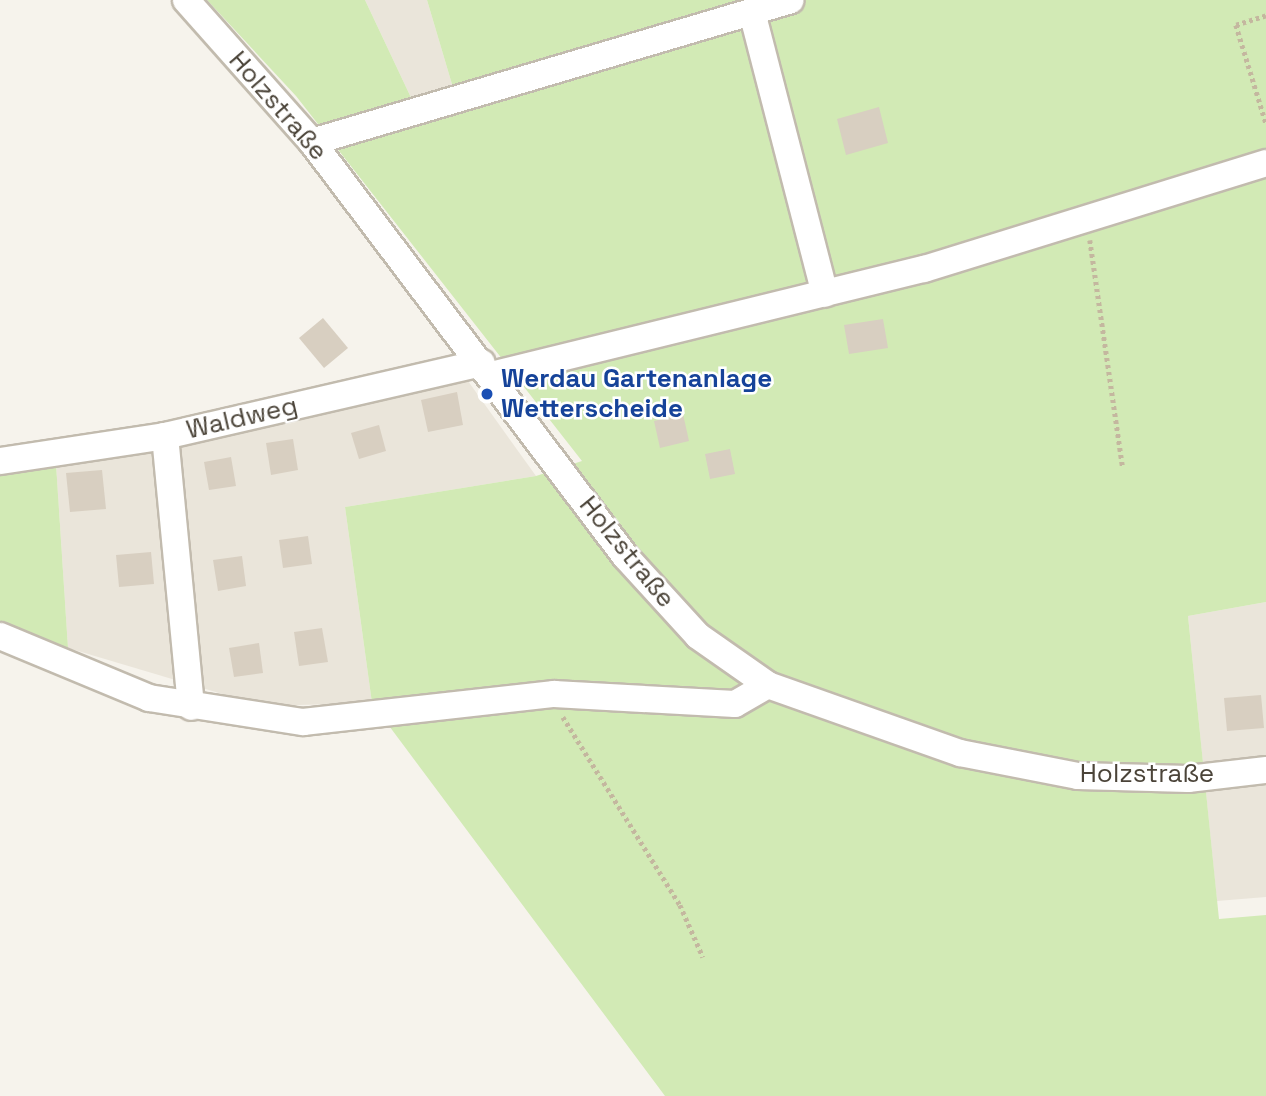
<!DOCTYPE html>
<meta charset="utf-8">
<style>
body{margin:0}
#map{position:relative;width:1266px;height:1096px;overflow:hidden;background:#f6f3ec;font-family:"Space Grotesk",sans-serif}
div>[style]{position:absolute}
.residential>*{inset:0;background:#eae5da}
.green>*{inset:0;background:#d2eab5}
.building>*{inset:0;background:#d8cfc1}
.path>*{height:4.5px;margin-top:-2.25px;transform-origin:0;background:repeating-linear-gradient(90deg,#c4b79f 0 3.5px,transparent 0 7px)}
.roads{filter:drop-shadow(2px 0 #c2bbae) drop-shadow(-2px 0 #c2bbae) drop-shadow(0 2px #c2bbae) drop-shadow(0 -2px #c2bbae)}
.minor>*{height:26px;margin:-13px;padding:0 13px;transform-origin:13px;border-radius:13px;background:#fff}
.dots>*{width:19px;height:19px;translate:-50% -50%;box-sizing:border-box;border:4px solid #fff;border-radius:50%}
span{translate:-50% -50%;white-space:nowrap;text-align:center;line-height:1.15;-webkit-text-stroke:5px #fff;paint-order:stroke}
.street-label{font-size:26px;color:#4b4439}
.transit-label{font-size:26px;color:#164399;font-weight:700}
.left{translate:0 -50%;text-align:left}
</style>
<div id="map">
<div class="residential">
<div style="clip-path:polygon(365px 0,427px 0,454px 91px,414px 104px)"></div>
<div style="clip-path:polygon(468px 381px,536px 476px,345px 507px,372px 703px,263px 706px,68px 648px,56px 464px)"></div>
<div style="clip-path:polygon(1266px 602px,1266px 897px,1217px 901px,1188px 616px)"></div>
</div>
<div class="green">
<div style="clip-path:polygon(207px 0,365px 0,414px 104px,454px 91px,427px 0,1266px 0,1266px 602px,1188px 616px,1219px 919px,1266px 915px,1266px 1096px,665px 1096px,372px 703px,345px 507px,536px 476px,582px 461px,296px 96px)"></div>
<div style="clip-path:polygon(56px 464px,68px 648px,0 622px,0 473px)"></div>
</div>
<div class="building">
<div style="clip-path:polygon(879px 107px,888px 143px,846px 155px,837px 119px)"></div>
<div style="clip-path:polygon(323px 318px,348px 348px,324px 368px,299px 338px)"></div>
<div style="clip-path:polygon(883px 319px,888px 348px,849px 354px,844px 325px)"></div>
<div style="clip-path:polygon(457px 392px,463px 425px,428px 432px,421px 400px)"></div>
<div style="clip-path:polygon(683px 414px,689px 441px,660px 448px,654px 421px)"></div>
<div style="clip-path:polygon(379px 425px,386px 451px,359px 459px,351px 433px)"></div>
<div style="clip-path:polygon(293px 439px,298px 470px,271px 475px,266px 443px)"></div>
<div style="clip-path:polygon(730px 449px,735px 474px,710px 479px,705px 454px)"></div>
<div style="clip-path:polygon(231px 457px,236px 486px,209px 490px,204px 462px)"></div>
<div style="clip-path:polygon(102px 470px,106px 509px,70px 512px,66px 473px)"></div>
<div style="clip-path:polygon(308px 536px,312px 564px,283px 568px,279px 540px)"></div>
<div style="clip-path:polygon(151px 552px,154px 584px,119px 587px,116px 555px)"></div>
<div style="clip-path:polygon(242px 556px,246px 586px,218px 591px,213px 560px)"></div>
<div style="clip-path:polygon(322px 628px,328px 662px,299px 666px,294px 632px)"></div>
<div style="clip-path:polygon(259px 643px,263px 673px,234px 677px,229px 648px)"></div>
<div style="clip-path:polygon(1261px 695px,1264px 728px,1227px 731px,1224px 698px)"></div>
</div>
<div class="path">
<div style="left:1266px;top:16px;width:31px;rotate:163deg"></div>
<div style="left:1236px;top:25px;width:102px;rotate:73deg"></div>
<div style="left:1090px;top:240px;width:230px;rotate:81.8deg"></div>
<div style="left:563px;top:717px;width:221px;rotate:58.1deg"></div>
<div style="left:680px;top:905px;width:57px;rotate:66.1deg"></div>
</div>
<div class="roads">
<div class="minor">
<div style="left:186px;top:0;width:190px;rotate:48.4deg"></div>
<div style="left:312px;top:142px;width:519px;rotate:52.91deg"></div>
<div style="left:625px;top:556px;width:108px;rotate:47.6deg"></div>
<div style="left:698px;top:636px;width:85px;rotate:35deg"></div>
<div style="left:768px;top:685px;width:204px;rotate:19.5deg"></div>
<div style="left:960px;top:753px;width:120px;rotate:11deg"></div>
<div style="left:1078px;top:776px;width:110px;rotate:1.6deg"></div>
<div style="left:1188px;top:779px;width:79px;rotate:-6.6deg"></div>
<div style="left:752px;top:12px;width:291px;rotate:75.5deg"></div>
<div style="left:312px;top:142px;width:499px;rotate:-16.5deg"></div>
<div style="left:491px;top:375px;width:446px;rotate:-13.8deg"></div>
<div style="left:924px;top:269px;width:358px;rotate:-17.2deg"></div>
<div style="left:165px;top:436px;width:272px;rotate:84.5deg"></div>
<div style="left:0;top:461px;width:167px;rotate:-8.6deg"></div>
<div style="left:165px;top:436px;width:325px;rotate:-13deg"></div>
<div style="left:0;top:636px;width:161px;rotate:22.6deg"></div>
<div style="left:149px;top:698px;width:156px;rotate:8.9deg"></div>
<div style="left:303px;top:722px;width:253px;rotate:-6.4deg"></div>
<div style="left:554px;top:694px;width:181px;rotate:3.2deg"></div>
<div style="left:735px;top:704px;width:38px;rotate:-30deg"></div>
</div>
</div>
<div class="dots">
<div style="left:487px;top:394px;background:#1a4fb4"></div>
</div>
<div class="street-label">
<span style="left:278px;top:106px;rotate:49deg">Holzstraße</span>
<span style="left:242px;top:418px;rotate:-13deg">Waldweg</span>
<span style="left:627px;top:552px;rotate:51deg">Holzstraße</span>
<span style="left:1147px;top:774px">Holzstraße</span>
</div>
<div class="transit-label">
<span class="left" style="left:501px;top:394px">Werdau Gartenanlage<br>Wetterscheide</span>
</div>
</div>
